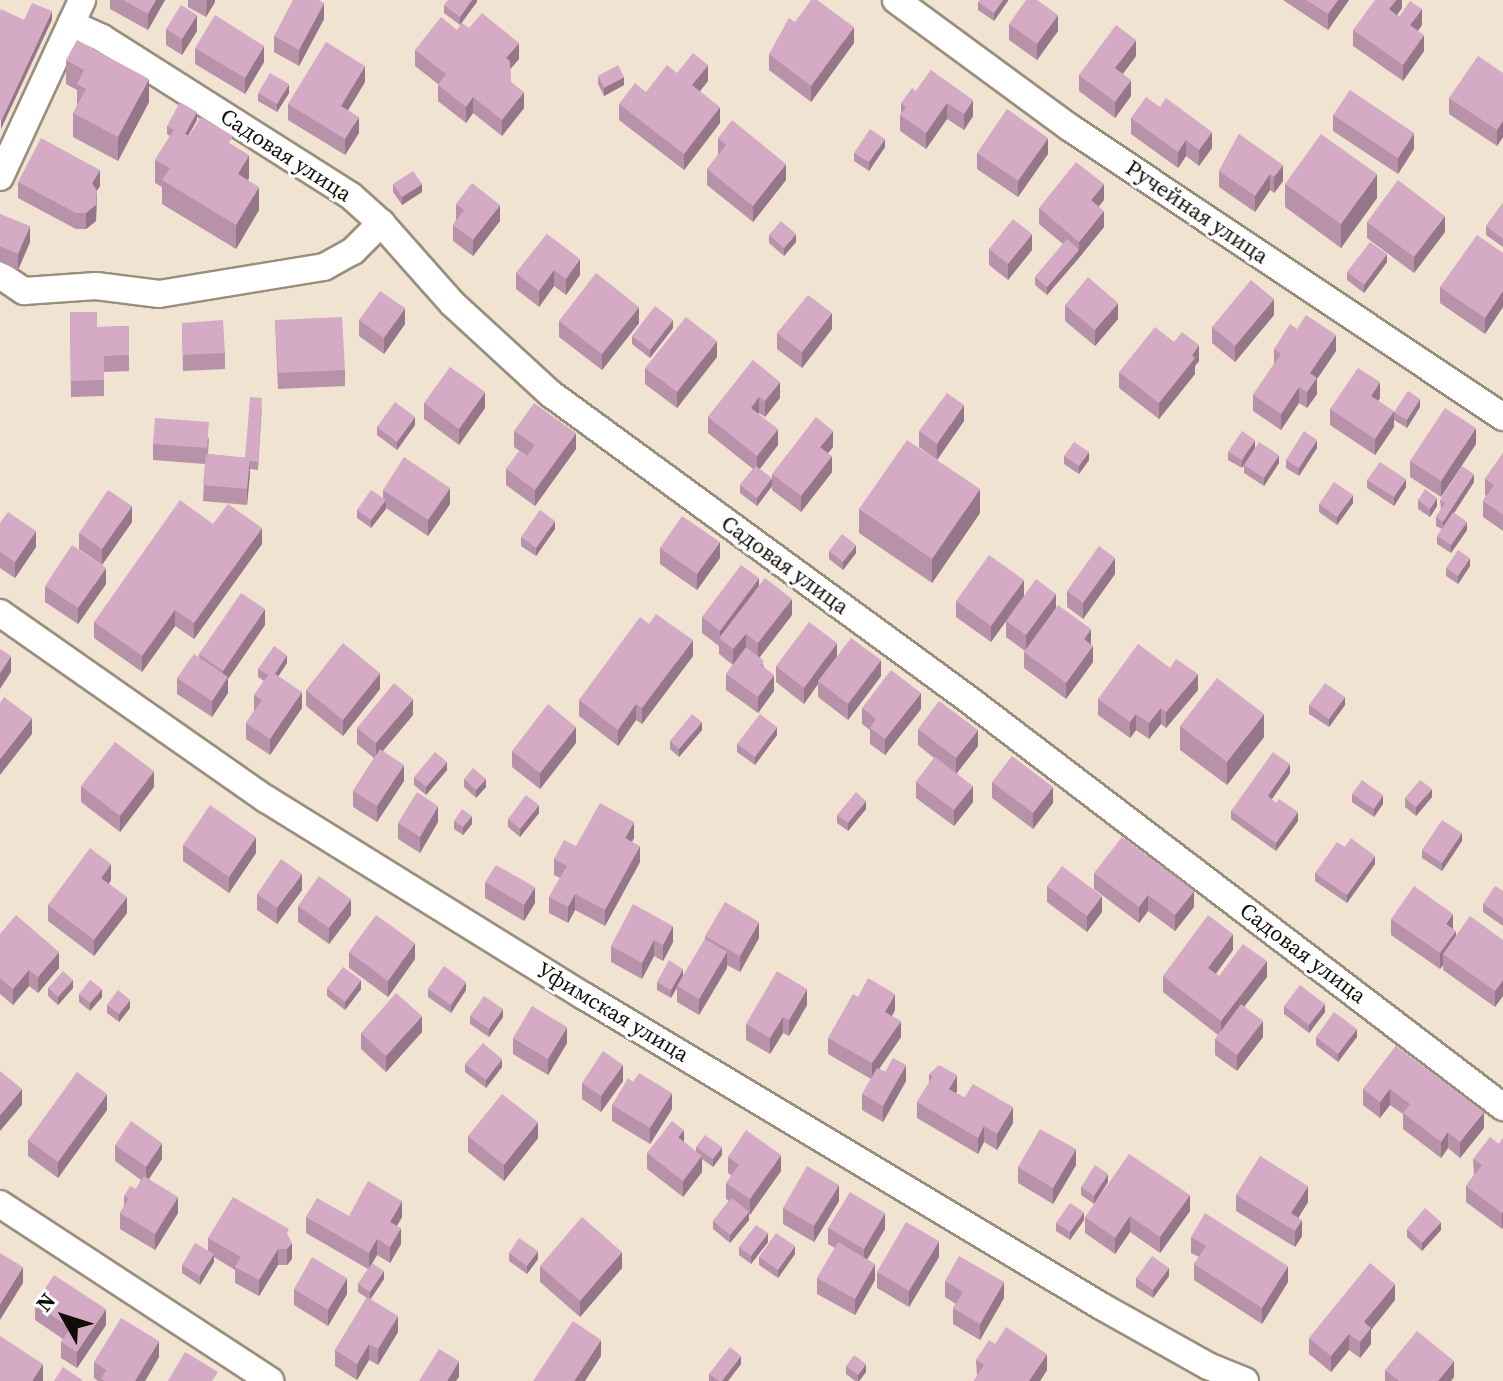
<!DOCTYPE html>
<meta charset="utf-8">
<style>
body{margin:0}
#map{position:relative;width:1503px;height:1381px;overflow:hidden;background:#f0e3d1;font-family:"Source Serif 4",serif}
div>[style]{position:absolute}
.roads{filter:drop-shadow(2px 0 #9a8e7d) drop-shadow(-2px 0 #9a8e7d) drop-shadow(0 2px #9a8e7d) drop-shadow(0 -2px #9a8e7d)}
.minor>*{height:26px;margin:-13px;padding:0 13px;transform-origin:13px;border-radius:13px;background:#fff}
.wall>*{inset:0;background:#b792a9}
.shaded-wall>*{inset:0;background:#957789}
.building>*{inset:0;background:#d5aac4}
span{translate:-50% -50%;white-space:nowrap;text-align:center;line-height:1.15;-webkit-text-stroke:6px #fff;paint-order:stroke}
.street-label{font-size:22px;color:#100c06}
.north{position:absolute;left:24px;top:1277px;width:80px;height:80px;-webkit-text-stroke:6px #fff;paint-order:stroke;rotate:309deg;font-size:22px;font-weight:700;line-height:32px;text-align:center;color:#100c06}
.north::after{content:'';display:block;margin:auto;width:28px;height:36px;background:#100c06;clip-path:polygon(50% 0,100% 100%,50% 72%,0 100%)}
</style>
<div id="map">
<div class="roads">
<div class="minor">
<div style="left:896px;top:0;width:215px;rotate:36.3deg"></div>
<div style="left:1069px;top:127px;width:522px;rotate:33.75deg"></div>
<div style="left:71px;top:24px;width:34px;rotate:24deg"></div>
<div style="left:102px;top:38px;width:295px;rotate:32.4deg"></div>
<div style="left:351px;top:196px;width:40px;rotate:42deg"></div>
<div style="left:381px;top:223px;width:108px;rotate:48.4deg"></div>
<div style="left:453px;top:304px;width:133px;rotate:42.6deg"></div>
<div style="left:551px;top:394px;width:517px;rotate:36.18deg"></div>
<div style="left:968px;top:699px;width:673px;rotate:37.33deg"></div>
<div style="left:0;top:177px;width:195px;rotate:-65.1deg"></div>
<div style="left:0;top:275px;width:29px;rotate:34deg"></div>
<div style="left:24px;top:291px;width:72px;rotate:-4deg"></div>
<div style="left:96px;top:286px;width:64px;rotate:7.2deg"></div>
<div style="left:159px;top:294px;width:167px;rotate:-9.3deg"></div>
<div style="left:324px;top:267px;width:33px;rotate:-29deg"></div>
<div style="left:353px;top:251px;width:40px;rotate:-45deg"></div>
<div style="left:0;top:613px;width:325px;rotate:35deg"></div>
<div style="left:266px;top:799px;width:374px;rotate:31.8deg"></div>
<div style="left:584px;top:996px;width:603px;rotate:30.95deg"></div>
<div style="left:1101px;top:1306px;width:123px;rotate:29.3deg"></div>
<div style="left:1208px;top:1366px;width:40px;rotate:22deg"></div>
<div style="left:0;top:1204px;width:323px;rotate:33.2deg"></div>
</div>
</div>
<div class="wall">
<div style="clip-path:polygon(110px 0,165px 0,148px 30px,110px 9px)"></div>
<div style="clip-path:polygon(188px 0,215px 0,215px 2px,206px 17px,188px 7px)"></div>
<div style="clip-path:polygon(477px 0,460px 25px,444px 13px,444px 5px)"></div>
<div style="clip-path:polygon(1008px 0,994px 21px,978px 10px,978px 2px)"></div>
<div style="clip-path:polygon(1283px 0,1349px 0,1328px 30px)"></div>
<div style="clip-path:polygon(1402px 0,1402px 8px,1397px 15px,1422px 25px,1418px 31px,1424px 51px,1403px 81px,1353px 46px,1353px 30px)"></div>
<div style="clip-path:polygon(324px 19px,299px 66px,274px 52px,274px 36px)"></div>
<div style="clip-path:polygon(795px 22px,854px 43px,811px 102px,769px 70px,769px 54px)"></div>
<div style="clip-path:polygon(1009px 24px,1058px 31px,1037px 60px,1009px 40px)"></div>
<div style="clip-path:polygon(469px 28px,519px 59px,510px 69px,511px 82px,524px 108px,502px 136px,473px 113px,466px 123px,438px 101px,438px 84px,415px 66px,415px 50px,457px 30px)"></div>
<div style="clip-path:polygon(166px 29px,197px 31px,182px 55px,166px 45px)"></div>
<div style="clip-path:polygon(195px 48px,264px 62px,245px 94px,195px 64px)"></div>
<div style="clip-path:polygon(1136px 56px,1123px 74px,1131px 96px,1115px 118px,1079px 91px,1079px 75px)"></div>
<div style="clip-path:polygon(66px 60px,149px 102px,118px 161px,73px 137px,73px 113px,77px 106px,77px 90px,66px 84px)"></div>
<div style="clip-path:polygon(931px 70px,973px 116px,964px 130px,947px 119px,926px 149px,900px 131px,900px 115px,901px 114px,901px 103px,916px 91px)"></div>
<div style="clip-path:polygon(677px 73px,708px 81px,700px 91px,720px 123px,684px 170px,619px 120px,619px 104px,646px 92px)"></div>
<div style="clip-path:polygon(1503px 73px,1503px 137px,1497px 146px,1449px 114px,1449px 98px)"></div>
<div style="clip-path:polygon(598px 76px,624px 85px,604px 96px,598px 84px)"></div>
<div style="clip-path:polygon(365px 82px,348px 110px,359px 133px,345px 155px,288px 120px,288px 104px)"></div>
<div style="clip-path:polygon(258px 93px,289px 93px,277px 112px,258px 101px)"></div>
<div style="clip-path:polygon(1160px 107px,1212px 148px,1199px 166px,1186px 156px,1178px 168px,1131px 134px,1131px 118px)"></div>
<div style="clip-path:polygon(1333px 115px,1414px 149px,1398px 174px,1333px 131px)"></div>
<div style="clip-path:polygon(197px 120px,188px 136px,233px 145px,249px 178px,248px 180px,259px 210px,236px 249px,162px 204px,162px 187px,155px 183px,155px 160px,170px 136px,167px 134px,167px 126px)"></div>
<div style="clip-path:polygon(1239px 134px,1283px 181px,1274px 193px,1270px 190px,1255px 212px,1219px 187px,1219px 171px)"></div>
<div style="clip-path:polygon(718px 138px,786px 180px,753px 222px,707px 185px,707px 169px,718px 155px)"></div>
<div style="clip-path:polygon(885px 147px,869px 171px,854px 161px,854px 153px)"></div>
<div style="clip-path:polygon(977px 153px,1048px 154px,1018px 197px,977px 169px)"></div>
<div style="clip-path:polygon(18px 182px,100px 186px,97px 190px,96px 221px,86px 229px,76px 229px,18px 198px)"></div>
<div style="clip-path:polygon(393px 184px,422px 192px,402px 205px,393px 192px)"></div>
<div style="clip-path:polygon(1285px 184px,1377px 198px,1341px 248px,1285px 207px)"></div>
<div style="clip-path:polygon(1104px 200px,1099px 206px,1104px 227px,1047px 295px,1035px 285px,1035px 277px,1063px 244px,1039px 224px,1039px 208px)"></div>
<div style="clip-path:polygon(1503px 203px,1503px 247px,1486px 235px,1486px 226px)"></div>
<div style="clip-path:polygon(456px 204px,500px 221px,473px 256px,453px 241px,453px 225px,456px 220px)"></div>
<div style="clip-path:polygon(0 214px,30px 242px,18px 270px,0 262px)"></div>
<div style="clip-path:polygon(1367px 222px,1445px 232px,1414px 273px,1367px 238px)"></div>
<div style="clip-path:polygon(547px 234px,580px 275px,566px 295px,554px 286px,539px 307px,516px 289px,516px 273px)"></div>
<div style="clip-path:polygon(769px 235px,796px 242px,784px 256px,769px 243px)"></div>
<div style="clip-path:polygon(989px 249px,1032px 250px,1008px 280px,989px 265px)"></div>
<div style="clip-path:polygon(1503px 253px,1503px 307px,1485px 334px,1440px 303px,1440px 287px)"></div>
<div style="clip-path:polygon(1387px 262px,1364px 293px,1347px 280px,1347px 272px)"></div>
<div style="clip-path:polygon(1065px 305px,1118px 319px,1095px 346px,1065px 321px)"></div>
<div style="clip-path:polygon(70px 312px,97px 327px,129px 326px,129px 371px,104px 372px,104px 396px,71px 397px)"></div>
<div style="clip-path:polygon(1274px 315px,1235px 362px,1212px 343px,1212px 327px)"></div>
<div style="clip-path:polygon(275px 320px,345px 370px,345px 386px,278px 389px)"></div>
<div style="clip-path:polygon(359px 320px,405px 324px,384px 354px,359px 336px)"></div>
<div style="clip-path:polygon(559px 321px,639px 323px,602px 370px,559px 337px)"></div>
<div style="clip-path:polygon(182px 323px,225px 353px,225px 369px,183px 371px)"></div>
<div style="clip-path:polygon(673px 328px,650px 358px,632px 344px,632px 336px)"></div>
<div style="clip-path:polygon(832px 329px,802px 368px,777px 349px,777px 333px)"></div>
<div style="clip-path:polygon(1274px 349px,1336px 351px,1317px 379px,1317px 394px,1307px 408px,1299px 403px,1281px 430px,1253px 411px,1253px 395px,1274px 364px)"></div>
<div style="clip-path:polygon(717px 357px,677px 408px,645px 384px,645px 368px)"></div>
<div style="clip-path:polygon(753px 360px,780px 398px,765px 417px,759px 413px,758px 414px,778px 445px,760px 469px,772px 486px,757px 506px,740px 493px,740px 485px,753px 469px,708px 433px,708px 417px)"></div>
<div style="clip-path:polygon(1199px 361px,1195px 366px,1195px 374px,1159px 419px,1119px 388px,1119px 372px)"></div>
<div style="clip-path:polygon(1380px 398px,1378px 401px,1394px 427px,1375px 455px,1330px 425px,1330px 409px)"></div>
<div style="clip-path:polygon(424px 403px,485px 408px,459px 445px,424px 419px)"></div>
<div style="clip-path:polygon(262px 406px,258px 470px,250px 469px,247px 505px,203px 501px,205px 464px,153px 460px,153px 444px,209px 438px,208px 454px,245px 458px)"></div>
<div style="clip-path:polygon(1420px 407px,1407px 428px,1394px 420px,1394px 412px)"></div>
<div style="clip-path:polygon(964px 421px,937px 460px,919px 447px,919px 431px)"></div>
<div style="clip-path:polygon(415px 425px,397px 450px,377px 435px,377px 427px)"></div>
<div style="clip-path:polygon(514px 431px,576px 449px,535px 506px,506px 485px,506px 469px,527px 456px,514px 447px)"></div>
<div style="clip-path:polygon(1476px 444px,1441px 497px,1410px 477px,1410px 461px)"></div>
<div style="clip-path:polygon(833px 447px,828px 453px,832px 472px,801px 512px,772px 490px,772px 474px)"></div>
<div style="clip-path:polygon(1255px 448px,1279px 463px,1264px 486px,1244px 473px,1244px 465px,1250px 456px,1242px 468px,1228px 460px,1228px 452px)"></div>
<div style="clip-path:polygon(1317px 448px,1299px 476px,1286px 468px,1286px 460px)"></div>
<div style="clip-path:polygon(1503px 453px,1503px 531px,1483px 517px,1483px 501px,1486px 496px,1485px 495px,1485px 479px)"></div>
<div style="clip-path:polygon(1064px 456px,1089px 460px,1079px 474px,1064px 464px)"></div>
<div style="clip-path:polygon(1367px 480px,1406px 487px,1394px 506px,1367px 488px)"></div>
<div style="clip-path:polygon(1474px 482px,1454px 513px,1467px 530px,1451px 553px,1437px 544px,1437px 536px,1442px 529px,1436px 526px,1436px 517px,1441px 509px,1440px 500px)"></div>
<div style="clip-path:polygon(383px 490px,450px 504px,428px 536px,386px 508px,371px 528px,357px 518px,357px 510px,383px 498px)"></div>
<div style="clip-path:polygon(1418px 500px,1437px 506px,1430px 517px,1418px 509px)"></div>
<div style="clip-path:polygon(1353px 503px,1337px 525px,1319px 512px,1319px 504px)"></div>
<div style="clip-path:polygon(859px 509px,980px 513px,932px 583px,859px 533px)"></div>
<div style="clip-path:polygon(132px 522px,102px 565px,79px 549px,79px 533px)"></div>
<div style="clip-path:polygon(0 523px,36px 547px,15px 578px,0 568px)"></div>
<div style="clip-path:polygon(213px 524px,262px 544px,194px 639px,175px 626px,142px 672px,94px 638px,94px 622px)"></div>
<div style="clip-path:polygon(555px 529px,536px 556px,521px 546px,521px 537px)"></div>
<div style="clip-path:polygon(660px 548px,720px 558px,697px 590px,660px 564px)"></div>
<div style="clip-path:polygon(829px 551px,856px 553px,843px 570px,829px 559px)"></div>
<div style="clip-path:polygon(1470px 566px,1458px 584px,1446px 576px,1446px 568px)"></div>
<div style="clip-path:polygon(1115px 574px,1083px 619px,1067px 607px,1067px 591px)"></div>
<div style="clip-path:polygon(106px 584px,78px 624px,45px 602px,45px 586px)"></div>
<div style="clip-path:polygon(759px 585px,792px 615px,760px 657px,774px 691px,758px 713px,726px 690px,726px 674px,733px 665px,719px 654px,719px 646px,702px 633px,702px 617px)"></div>
<div style="clip-path:polygon(1024px 595px,1056px 609px,1091px 645px,1093px 662px,1066px 699px,1024px 668px,1024px 652px,1025px 651px,1006px 637px,1006px 621px,991px 642px,956px 617px,956px 601px)"></div>
<div style="clip-path:polygon(265px 625px,228px 679px,228px 693px,212px 717px,177px 694px,177px 678px,199px 657px,199px 654px)"></div>
<div style="clip-path:polygon(693px 656px,642px 724px,636px 720px,618px 746px,579px 716px,579px 700px)"></div>
<div style="clip-path:polygon(837px 656px,881px 676px,848px 720px,818px 697px,818px 684px,804px 704px,776px 682px,776px 666px)"></div>
<div style="clip-path:polygon(287px 663px,278px 676px,302px 708px,270px 755px,246px 739px,246px 723px,254px 711px,254px 695px,264px 681px,258px 677px,258px 669px)"></div>
<div style="clip-path:polygon(380px 689px,343px 736px,306px 706px,306px 690px)"></div>
<div style="clip-path:polygon(1198px 690px,1166px 728px,1161px 724px,1149px 739px,1136px 730px,1130px 738px,1098px 715px,1098px 699px)"></div>
<div style="clip-path:polygon(1309px 705px,1345px 705px,1329px 727px,1309px 714px)"></div>
<div style="clip-path:polygon(862px 708px,921px 709px,885px 755px,870px 744px,870px 730px,862px 724px)"></div>
<div style="clip-path:polygon(413px 715px,383px 751px,404px 781px,377px 822px,353px 807px,353px 791px,374px 758px,357px 744px,357px 728px)"></div>
<div style="clip-path:polygon(1180px 726px,1264px 737px,1227px 785px,1180px 750px)"></div>
<div style="clip-path:polygon(918px 729px,978px 746px,957px 773px,973px 802px,954px 826px,916px 798px,916px 782px,934px 758px,918px 745px)"></div>
<div style="clip-path:polygon(702px 730px,679px 757px,670px 749px,670px 741px)"></div>
<div style="clip-path:polygon(777px 735px,755px 765px,737px 752px,737px 744px)"></div>
<div style="clip-path:polygon(576px 743px,540px 789px,512px 767px,512px 751px)"></div>
<div style="clip-path:polygon(447px 770px,426px 795px,414px 785px,414px 777px)"></div>
<div style="clip-path:polygon(1290px 773px,1271px 799px,1298px 821px,1276px 851px,1231px 819px,1231px 811px)"></div>
<div style="clip-path:polygon(464px 779px,486px 787px,476px 798px,464px 787px)"></div>
<div style="clip-path:polygon(992px 782px,1053px 803px,1033px 829px,992px 798px)"></div>
<div style="clip-path:polygon(81px 786px,154px 787px,120px 832px,81px 802px)"></div>
<div style="clip-path:polygon(1352px 794px,1383px 804px,1374px 817px,1352px 802px)"></div>
<div style="clip-path:polygon(1432px 797px,1416px 816px,1405px 807px,1405px 798px)"></div>
<div style="clip-path:polygon(866px 809px,848px 831px,837px 823px,837px 815px)"></div>
<div style="clip-path:polygon(539px 813px,520px 837px,508px 827px,508px 819px)"></div>
<div style="clip-path:polygon(454px 821px,472px 824px,463px 835px,454px 829px)"></div>
<div style="clip-path:polygon(438px 822px,420px 853px,398px 839px,398px 823px)"></div>
<div style="clip-path:polygon(634px 838px,632px 842px,640px 862px,605px 926px,575px 910px,568px 923px,549px 913px,549px 897px,560px 878px,554px 875px,554px 859px,576px 846px)"></div>
<div style="clip-path:polygon(1462px 841px,1442px 871px,1422px 858px,1422px 850px)"></div>
<div style="clip-path:polygon(183px 845px,256px 853px,229px 893px,183px 861px)"></div>
<div style="clip-path:polygon(1345px 847px,1375px 864px,1347px 903px,1315px 881px,1315px 873px)"></div>
<div style="clip-path:polygon(1094px 873px,1194px 907px,1175px 931px,1148px 911px,1139px 923px,1094px 889px)"></div>
<div style="clip-path:polygon(111px 880px,109px 884px,127px 913px,94px 956px,48px 921px,48px 905px)"></div>
<div style="clip-path:polygon(485px 882px,535px 903px,524px 921px,485px 898px)"></div>
<div style="clip-path:polygon(1047px 886px,1102px 912px,1087px 932px,1047px 902px)"></div>
<div style="clip-path:polygon(302px 890px,277px 924px,257px 910px,257px 894px)"></div>
<div style="clip-path:polygon(1503px 891px,1503px 926px,1483px 912px,1483px 904px)"></div>
<div style="clip-path:polygon(298px 906px,351px 915px,329px 944px,298px 922px)"></div>
<div style="clip-path:polygon(1391px 919px,1453px 929px,1456px 936px,1503px 940px,1495px 1007px,1443px 970px,1443px 965px,1440px 969px,1391px 935px)"></div>
<div style="clip-path:polygon(673px 926px,673px 942px,663px 961px,654px 956px,642px 979px,611px 962px,611px 946px)"></div>
<div style="clip-path:polygon(0 934px,59px 968px,38px 993px,29px 986px,13px 1005px,0 994px)"></div>
<div style="clip-path:polygon(705px 936px,759px 938px,740px 972px,727px 965px,727px 968px,699px 1015px,677px 1002px,677px 986px,705px 939px)"></div>
<div style="clip-path:polygon(1233px 950px,1216px 974px,1219px 976px,1267px 977px,1244px 1006px,1263px 1037px,1237px 1071px,1215px 1055px,1215px 1039px,1218px 1035px,1163px 992px,1163px 976px)"></div>
<div style="clip-path:polygon(349px 952px,415px 959px,388px 997px,349px 968px)"></div>
<div style="clip-path:polygon(683px 977px,671px 998px,657px 990px,657px 982px)"></div>
<div style="clip-path:polygon(48px 988px,73px 988px,58px 1005px,48px 996px)"></div>
<div style="clip-path:polygon(327px 988px,361px 989px,345px 1010px,327px 996px)"></div>
<div style="clip-path:polygon(428px 989px,466px 990px,451px 1013px,428px 997px)"></div>
<div style="clip-path:polygon(79px 994px,102px 997px,90px 1011px,79px 1002px)"></div>
<div style="clip-path:polygon(858px 997px,895px 1010px,892px 1016px,901px 1037px,879px 1069px,906px 1081px,883px 1122px,862px 1110px,862px 1094px,871px 1079px,828px 1054px,828px 1038px)"></div>
<div style="clip-path:polygon(107px 1005px,130px 1008px,119px 1022px,107px 1013px)"></div>
<div style="clip-path:polygon(807px 1005px,789px 1036px,783px 1033px,770px 1054px,746px 1040px,746px 1024px)"></div>
<div style="clip-path:polygon(1284px 1006px,1325px 1012px,1309px 1033px,1284px 1014px)"></div>
<div style="clip-path:polygon(470px 1016px,503px 1017px,489px 1037px,470px 1024px)"></div>
<div style="clip-path:polygon(422px 1032px,386px 1072px,361px 1049px,361px 1033px)"></div>
<div style="clip-path:polygon(1316px 1037px,1357px 1037px,1338px 1062px,1316px 1045px)"></div>
<div style="clip-path:polygon(513px 1038px,567px 1043px,548px 1075px,513px 1054px)"></div>
<div style="clip-path:polygon(1396px 1046px,1484px 1128px,1460px 1158px,1448px 1148px,1441px 1158px,1403px 1129px,1403px 1114px,1390px 1105px,1380px 1118px,1363px 1105px,1363px 1089px)"></div>
<div style="clip-path:polygon(465px 1064px,502px 1067px,486px 1088px,465px 1072px)"></div>
<div style="clip-path:polygon(929px 1074px,957px 1091px,956px 1093px,1013px 1123px,997px 1150px,984px 1142px,978px 1154px,917px 1118px,917px 1102px,929px 1083px)"></div>
<div style="clip-path:polygon(623px 1081px,601px 1112px,582px 1099px,582px 1083px)"></div>
<div style="clip-path:polygon(612px 1105px,672px 1109px,650px 1144px,612px 1121px)"></div>
<div style="clip-path:polygon(107px 1110px,58px 1178px,28px 1156px,28px 1140px)"></div>
<div style="clip-path:polygon(468px 1136px,538px 1138px,504px 1181px,468px 1152px)"></div>
<div style="clip-path:polygon(1503px 1138px,1502px 1229px,1466px 1202px,1466px 1186px,1474px 1175px,1473px 1159px,1499px 1144px)"></div>
<div style="clip-path:polygon(684px 1142px,696px 1152px,696px 1147px,722px 1155px,713px 1167px,702px 1159px,702px 1172px,683px 1197px,647px 1169px,647px 1153px)"></div>
<div style="clip-path:polygon(115px 1145px,162px 1159px,149px 1179px,178px 1213px,155px 1250px,120px 1229px,120px 1213px,124px 1206px,124px 1196px,136px 1189px,141px 1180px,115px 1161px)"></div>
<div style="clip-path:polygon(728px 1157px,781px 1171px,749px 1215px,749px 1220px,730px 1243px,713px 1229px,713px 1221px,729px 1201px,726px 1199px,726px 1183px,732px 1176px,728px 1173px)"></div>
<div style="clip-path:polygon(1076px 1165px,1053px 1204px,1018px 1183px,1018px 1167px)"></div>
<div style="clip-path:polygon(1108px 1182px,1094px 1204px,1081px 1195px,1081px 1187px)"></div>
<div style="clip-path:polygon(1236px 1195px,1308px 1202px,1299px 1217px,1302px 1236px,1295px 1247px,1236px 1211px)"></div>
<div style="clip-path:polygon(839px 1201px,814px 1242px,783px 1224px,783px 1208px)"></div>
<div style="clip-path:polygon(1190px 1211px,1160px 1253px,1130px 1232px,1115px 1254px,1085px 1233px,1085px 1217px)"></div>
<div style="clip-path:polygon(349px 1216px,402px 1217px,397px 1226px,401px 1244px,390px 1263px,377px 1255px,372px 1263px,384px 1279px,370px 1299px,398px 1332px,378px 1365px,369px 1360px,357px 1380px,335px 1366px,335px 1350px,367px 1298px,358px 1292px,358px 1284px,368px 1269px,306px 1233px,306px 1217px)"></div>
<div style="clip-path:polygon(1084px 1220px,1070px 1240px,1056px 1231px,1056px 1223px)"></div>
<div style="clip-path:polygon(828px 1228px,885px 1229px,867px 1259px,875px 1280px,855px 1315px,817px 1294px,817px 1278px,835px 1248px,828px 1244px)"></div>
<div style="clip-path:polygon(1407px 1229px,1441px 1230px,1422px 1251px,1407px 1237px)"></div>
<div style="clip-path:polygon(1191px 1237px,1288px 1282px,1262px 1324px,1194px 1280px,1194px 1264px,1199px 1257px,1191px 1253px)"></div>
<div style="clip-path:polygon(208px 1238px,289px 1238px,292px 1259px,287px 1265px,278px 1265px,259px 1296px,235px 1283px,235px 1270px,214px 1257px,214px 1262px,200px 1285px,182px 1273px,182px 1265px,208px 1251px)"></div>
<div style="clip-path:polygon(768px 1242px,751px 1264px,739px 1255px,739px 1247px)"></div>
<div style="clip-path:polygon(509px 1253px,538px 1259px,527px 1274px,509px 1261px)"></div>
<div style="clip-path:polygon(795px 1254px,778px 1278px,759px 1265px,759px 1257px)"></div>
<div style="clip-path:polygon(939px 1257px,909px 1307px,877px 1288px,877px 1272px)"></div>
<div style="clip-path:polygon(540px 1266px,622px 1268px,580px 1317px,540px 1282px)"></div>
<div style="clip-path:polygon(1169px 1276px,1153px 1298px,1136px 1287px,1136px 1278px)"></div>
<div style="clip-path:polygon(945px 1281px,1004px 1298px,980px 1340px,953px 1324px,953px 1308px,956px 1304px,945px 1297px)"></div>
<div style="clip-path:polygon(294px 1289px,347px 1294px,328px 1326px,294px 1305px)"></div>
<div style="clip-path:polygon(1395px 1300px,1371px 1330px,1371px 1344px,1360px 1358px,1349px 1350px,1331px 1372px,1309px 1354px,1309px 1338px)"></div>
<div style="clip-path:polygon(35px 1304px,106px 1325px,77px 1368px,61px 1358px,61px 1342px,63px 1339px,35px 1320px)"></div>
<div style="clip-path:polygon(995px 1344px,1047px 1370px,1040px 1381px,974px 1381px,977px 1376px,976px 1360px)"></div>
<div style="clip-path:polygon(159px 1357px,145px 1381px,98px 1381px,94px 1378px,94px 1362px)"></div>
<div style="clip-path:polygon(741px 1364px,728px 1381px,709px 1381px,709px 1374px)"></div>
<div style="clip-path:polygon(846px 1366px,866px 1372px,859px 1381px,855px 1381px,846px 1374px)"></div>
<div style="clip-path:polygon(1385px 1370px,1454px 1377px,1451px 1381px,1385px 1381px)"></div>
</div>
<div class="shaded-wall">
<div style="clip-path:polygon(156px 0,165px 0,148px 30px,148px 14px)"></div>
<div style="clip-path:polygon(207px 0,215px 0,215px 2px,206px 17px)"></div>
<div style="clip-path:polygon(472px 0,477px 0,477px 2px,460px 25px,460px 17px)"></div>
<div style="clip-path:polygon(1003px 0,1008px 0,1008px 1px,994px 21px,994px 13px)"></div>
<div style="clip-path:polygon(1338px 0,1349px 0,1328px 30px,1328px 14px)"></div>
<div style="clip-path:polygon(1396px 0,1402px 0,1402px 8px,1389px 25px,1389px 9px)"></div>
<div style="clip-path:polygon(324px 3px,324px 19px,299px 66px,299px 50px)"></div>
<div style="clip-path:polygon(1422px 9px,1422px 25px,1410px 41px,1410px 25px)"></div>
<div style="clip-path:polygon(52px 11px,52px 20px,1px 129px,1px 121px)"></div>
<div style="clip-path:polygon(197px 15px,197px 31px,182px 55px,182px 39px)"></div>
<div style="clip-path:polygon(1058px 15px,1058px 31px,1037px 60px,1037px 44px)"></div>
<div style="clip-path:polygon(854px 27px,854px 43px,811px 102px,811px 86px)"></div>
<div style="clip-path:polygon(1424px 35px,1424px 51px,1403px 81px,1403px 65px)"></div>
<div style="clip-path:polygon(1136px 40px,1136px 56px,1115px 84px,1115px 68px)"></div>
<div style="clip-path:polygon(519px 43px,519px 59px,506px 74px,506px 58px)"></div>
<div style="clip-path:polygon(264px 46px,264px 62px,245px 94px,245px 78px)"></div>
<div style="clip-path:polygon(708px 65px,708px 81px,692px 101px,692px 85px)"></div>
<div style="clip-path:polygon(365px 66px,365px 82px,341px 122px,341px 106px)"></div>
<div style="clip-path:polygon(624px 77px,624px 85px,604px 96px,604px 88px)"></div>
<div style="clip-path:polygon(149px 79px,149px 102px,118px 161px,118px 137px)"></div>
<div style="clip-path:polygon(1131px 80px,1131px 96px,1115px 118px,1115px 102px)"></div>
<div style="clip-path:polygon(289px 84px,289px 93px,277px 112px,277px 104px)"></div>
<div style="clip-path:polygon(524px 92px,524px 108px,502px 136px,502px 120px)"></div>
<div style="clip-path:polygon(473px 97px,473px 113px,466px 123px,466px 107px)"></div>
<div style="clip-path:polygon(973px 100px,973px 116px,964px 130px,964px 114px)"></div>
<div style="clip-path:polygon(947px 103px,947px 119px,926px 149px,926px 133px)"></div>
<div style="clip-path:polygon(720px 107px,720px 123px,684px 170px,684px 154px)"></div>
<div style="clip-path:polygon(197px 112px,197px 120px,184px 143px,184px 135px)"></div>
<div style="clip-path:polygon(359px 117px,359px 133px,345px 155px,345px 139px)"></div>
<div style="clip-path:polygon(1503px 121px,1503px 137px,1497px 146px,1497px 130px)"></div>
<div style="clip-path:polygon(1212px 132px,1212px 148px,1199px 166px,1199px 150px)"></div>
<div style="clip-path:polygon(1414px 133px,1414px 149px,1398px 174px,1398px 158px)"></div>
<div style="clip-path:polygon(1048px 138px,1048px 154px,1018px 197px,1018px 181px)"></div>
<div style="clip-path:polygon(885px 139px,885px 147px,869px 171px,869px 162px)"></div>
<div style="clip-path:polygon(1186px 140px,1186px 156px,1178px 168px,1178px 152px)"></div>
<div style="clip-path:polygon(249px 155px,249px 178px,238px 197px,238px 174px)"></div>
<div style="clip-path:polygon(786px 164px,786px 180px,753px 222px,753px 206px)"></div>
<div style="clip-path:polygon(1283px 165px,1283px 181px,1274px 193px,1274px 177px)"></div>
<div style="clip-path:polygon(100px 170px,100px 186px,92px 199px,92px 183px)"></div>
<div style="clip-path:polygon(1270px 174px,1270px 190px,1255px 212px,1255px 196px)"></div>
<div style="clip-path:polygon(1377px 174px,1377px 198px,1341px 248px,1341px 224px)"></div>
<div style="clip-path:polygon(422px 184px,422px 192px,402px 205px,402px 197px)"></div>
<div style="clip-path:polygon(1104px 184px,1104px 200px,1091px 216px,1091px 200px)"></div>
<div style="clip-path:polygon(259px 187px,259px 210px,236px 249px,236px 225px)"></div>
<div style="clip-path:polygon(97px 191px,96px 221px,86px 229px,86px 213px)"></div>
<div style="clip-path:polygon(500px 205px,500px 221px,473px 256px,473px 240px)"></div>
<div style="clip-path:polygon(1104px 211px,1104px 227px,1079px 258px,1079px 242px)"></div>
<div style="clip-path:polygon(1445px 216px,1445px 232px,1414px 273px,1414px 257px)"></div>
<div style="clip-path:polygon(30px 226px,30px 242px,18px 270px,18px 254px)"></div>
<div style="clip-path:polygon(796px 234px,796px 242px,784px 256px,784px 248px)"></div>
<div style="clip-path:polygon(1032px 234px,1032px 250px,1008px 280px,1008px 264px)"></div>
<div style="clip-path:polygon(1079px 250px,1079px 258px,1047px 295px,1047px 287px)"></div>
<div style="clip-path:polygon(1387px 254px,1387px 262px,1364px 293px,1364px 285px)"></div>
<div style="clip-path:polygon(580px 259px,580px 275px,566px 295px,566px 279px)"></div>
<div style="clip-path:polygon(554px 270px,554px 286px,539px 307px,539px 291px)"></div>
<div style="clip-path:polygon(1503px 291px,1503px 307px,1485px 334px,1485px 318px)"></div>
<div style="clip-path:polygon(1274px 299px,1274px 315px,1235px 362px,1235px 346px)"></div>
<div style="clip-path:polygon(1118px 303px,1118px 319px,1095px 346px,1095px 330px)"></div>
<div style="clip-path:polygon(639px 307px,639px 323px,602px 370px,602px 354px)"></div>
<div style="clip-path:polygon(405px 308px,405px 324px,384px 354px,384px 338px)"></div>
<div style="clip-path:polygon(832px 313px,832px 329px,802px 368px,802px 352px)"></div>
<div style="clip-path:polygon(673px 320px,673px 328px,650px 358px,650px 350px)"></div>
<div style="clip-path:polygon(1336px 335px,1336px 351px,1317px 379px,1317px 394px,1307px 408px,1307px 392px,1310px 373px)"></div>
<div style="clip-path:polygon(717px 341px,717px 357px,677px 408px,677px 392px)"></div>
<div style="clip-path:polygon(1199px 345px,1199px 361px,1195px 366px,1195px 374px,1159px 419px,1159px 403px)"></div>
<div style="clip-path:polygon(780px 382px,780px 398px,765px 417px,765px 401px)"></div>
<div style="clip-path:polygon(1380px 382px,1380px 398px,1371px 412px,1371px 396px)"></div>
<div style="clip-path:polygon(1299px 387px,1299px 403px,1281px 430px,1281px 414px)"></div>
<div style="clip-path:polygon(485px 392px,485px 408px,459px 445px,459px 429px)"></div>
<div style="clip-path:polygon(759px 397px,759px 413px,751px 424px,751px 408px)"></div>
<div style="clip-path:polygon(1420px 399px,1420px 407px,1407px 428px,1407px 420px)"></div>
<div style="clip-path:polygon(964px 405px,964px 421px,937px 460px,937px 444px)"></div>
<div style="clip-path:polygon(1394px 411px,1394px 427px,1375px 455px,1375px 439px)"></div>
<div style="clip-path:polygon(415px 417px,415px 425px,397px 450px,397px 442px)"></div>
<div style="clip-path:polygon(1476px 428px,1476px 444px,1441px 497px,1441px 481px)"></div>
<div style="clip-path:polygon(778px 429px,778px 445px,757px 472px,757px 456px)"></div>
<div style="clip-path:polygon(833px 431px,833px 447px,820px 463px,820px 447px)"></div>
<div style="clip-path:polygon(576px 433px,576px 449px,535px 506px,535px 490px)"></div>
<div style="clip-path:polygon(1255px 440px,1255px 448px,1242px 468px,1242px 460px)"></div>
<div style="clip-path:polygon(1317px 440px,1317px 448px,1299px 476px,1299px 468px)"></div>
<div style="clip-path:polygon(1089px 452px,1089px 460px,1079px 474px,1079px 466px)"></div>
<div style="clip-path:polygon(1279px 455px,1279px 463px,1264px 486px,1264px 478px)"></div>
<div style="clip-path:polygon(832px 456px,832px 472px,801px 512px,801px 496px)"></div>
<div style="clip-path:polygon(250px 458px,250px 474px,247px 505px,247px 489px)"></div>
<div style="clip-path:polygon(1474px 474px,1474px 482px,1443px 530px,1443px 522px)"></div>
<div style="clip-path:polygon(772px 478px,772px 486px,757px 506px,757px 498px)"></div>
<div style="clip-path:polygon(1406px 479px,1406px 487px,1394px 506px,1394px 497px)"></div>
<div style="clip-path:polygon(450px 488px,450px 504px,428px 536px,428px 520px)"></div>
<div style="clip-path:polygon(980px 489px,980px 513px,932px 583px,932px 559px)"></div>
<div style="clip-path:polygon(1353px 495px,1353px 503px,1337px 525px,1337px 517px)"></div>
<div style="clip-path:polygon(1437px 498px,1437px 506px,1430px 517px,1430px 509px)"></div>
<div style="clip-path:polygon(386px 500px,386px 509px,371px 528px,371px 520px)"></div>
<div style="clip-path:polygon(132px 506px,132px 522px,102px 565px,102px 549px)"></div>
<div style="clip-path:polygon(555px 521px,555px 529px,536px 556px,536px 548px)"></div>
<div style="clip-path:polygon(1467px 522px,1467px 530px,1451px 553px,1451px 545px)"></div>
<div style="clip-path:polygon(262px 528px,262px 544px,194px 639px,194px 623px)"></div>
<div style="clip-path:polygon(36px 531px,36px 547px,15px 578px,15px 562px)"></div>
<div style="clip-path:polygon(720px 542px,720px 558px,697px 590px,697px 574px)"></div>
<div style="clip-path:polygon(856px 545px,856px 553px,843px 570px,843px 562px)"></div>
<div style="clip-path:polygon(1115px 558px,1115px 574px,1083px 619px,1083px 603px)"></div>
<div style="clip-path:polygon(1470px 558px,1470px 566px,1458px 584px,1458px 576px)"></div>
<div style="clip-path:polygon(106px 568px,106px 584px,78px 624px,78px 608px)"></div>
<div style="clip-path:polygon(759px 578px,759px 594px,720px 638px,720px 631px)"></div>
<div style="clip-path:polygon(1024px 580px,1024px 596px,991px 642px,991px 626px)"></div>
<div style="clip-path:polygon(1056px 594px,1056px 610px,1026px 651px,1026px 635px)"></div>
<div style="clip-path:polygon(792px 599px,792px 615px,758px 659px,758px 643px)"></div>
<div style="clip-path:polygon(265px 609px,265px 625px,228px 679px,228px 693px,212px 717px,212px 701px,223px 685px,223px 671px)"></div>
<div style="clip-path:polygon(175px 610px,175px 626px,142px 672px,142px 656px)"></div>
<div style="clip-path:polygon(1091px 629px,1091px 645px,1084px 639px)"></div>
<div style="clip-path:polygon(746px 634px,746px 650px,733px 665px,733px 649px)"></div>
<div style="clip-path:polygon(693px 640px,693px 656px,642px 724px,642px 708px)"></div>
<div style="clip-path:polygon(837px 643px,837px 659px,818px 681px,818px 684px,804px 704px,804px 688px)"></div>
<div style="clip-path:polygon(1093px 646px,1093px 662px,1066px 699px,1066px 683px)"></div>
<div style="clip-path:polygon(287px 655px,287px 663px,272px 686px,272px 678px)"></div>
<div style="clip-path:polygon(11px 656px,11px 672px,0 689px,0 673px)"></div>
<div style="clip-path:polygon(881px 660px,881px 676px,848px 720px,848px 704px)"></div>
<div style="clip-path:polygon(380px 673px,380px 689px,343px 736px,343px 720px)"></div>
<div style="clip-path:polygon(1198px 674px,1198px 690px,1166px 728px,1166px 712px)"></div>
<div style="clip-path:polygon(774px 675px,774px 691px,758px 713px,758px 697px)"></div>
<div style="clip-path:polygon(302px 692px,302px 708px,270px 755px,270px 739px)"></div>
<div style="clip-path:polygon(921px 693px,921px 709px,885px 755px,885px 739px)"></div>
<div style="clip-path:polygon(1345px 697px,1345px 705px,1329px 727px,1329px 719px)"></div>
<div style="clip-path:polygon(413px 699px,413px 715px,376px 759px,376px 743px)"></div>
<div style="clip-path:polygon(636px 704px,636px 720px,618px 746px,618px 730px)"></div>
<div style="clip-path:polygon(1161px 708px,1161px 724px,1149px 739px,1149px 723px)"></div>
<div style="clip-path:polygon(1136px 714px,1136px 730px,1130px 738px,1130px 722px)"></div>
<div style="clip-path:polygon(1264px 714px,1264px 737px,1227px 785px,1227px 762px)"></div>
<div style="clip-path:polygon(32px 718px,32px 734px,0 775px,0 759px)"></div>
<div style="clip-path:polygon(702px 722px,702px 730px,679px 757px,679px 749px)"></div>
<div style="clip-path:polygon(576px 727px,576px 743px,540px 789px,540px 773px)"></div>
<div style="clip-path:polygon(777px 727px,777px 735px,755px 765px,755px 757px)"></div>
<div style="clip-path:polygon(978px 730px,978px 746px,956px 774px,956px 758px)"></div>
<div style="clip-path:polygon(447px 762px,447px 770px,426px 795px,426px 787px)"></div>
<div style="clip-path:polygon(1290px 764px,1290px 773px,1268px 805px,1268px 796px)"></div>
<div style="clip-path:polygon(404px 765px,404px 781px,377px 822px,377px 806px)"></div>
<div style="clip-path:polygon(154px 771px,154px 787px,120px 832px,120px 816px)"></div>
<div style="clip-path:polygon(486px 779px,486px 787px,476px 798px,476px 790px)"></div>
<div style="clip-path:polygon(973px 786px,973px 802px,954px 826px,954px 810px)"></div>
<div style="clip-path:polygon(1053px 787px,1053px 803px,1033px 829px,1033px 813px)"></div>
<div style="clip-path:polygon(1432px 789px,1432px 797px,1416px 816px,1416px 807px)"></div>
<div style="clip-path:polygon(1383px 795px,1383px 804px,1374px 817px,1374px 809px)"></div>
<div style="clip-path:polygon(866px 801px,866px 809px,848px 831px,848px 823px)"></div>
<div style="clip-path:polygon(539px 805px,539px 813px,520px 837px,520px 829px)"></div>
<div style="clip-path:polygon(438px 806px,438px 822px,420px 853px,420px 837px)"></div>
<div style="clip-path:polygon(1298px 812px,1298px 821px,1276px 851px,1276px 843px)"></div>
<div style="clip-path:polygon(472px 816px,472px 824px,463px 835px,463px 827px)"></div>
<div style="clip-path:polygon(634px 822px,634px 838px,625px 854px,625px 838px)"></div>
<div style="clip-path:polygon(1462px 833px,1462px 841px,1442px 871px,1442px 863px)"></div>
<div style="clip-path:polygon(256px 837px,256px 853px,229px 893px,229px 877px)"></div>
<div style="clip-path:polygon(640px 846px,640px 862px,605px 926px,605px 910px)"></div>
<div style="clip-path:polygon(1375px 856px,1375px 864px,1347px 903px,1347px 895px)"></div>
<div style="clip-path:polygon(111px 864px,111px 880px,101px 894px,101px 878px)"></div>
<div style="clip-path:polygon(302px 874px,302px 890px,277px 924px,277px 908px)"></div>
<div style="clip-path:polygon(535px 887px,535px 903px,524px 921px,524px 905px)"></div>
<div style="clip-path:polygon(1194px 891px,1194px 907px,1175px 931px,1175px 915px)"></div>
<div style="clip-path:polygon(575px 894px,575px 910px,568px 923px,568px 907px)"></div>
<div style="clip-path:polygon(1148px 895px,1148px 911px,1139px 923px,1139px 907px)"></div>
<div style="clip-path:polygon(1102px 896px,1102px 912px,1087px 932px,1087px 916px)"></div>
<div style="clip-path:polygon(127px 897px,127px 913px,94px 956px,94px 940px)"></div>
<div style="clip-path:polygon(351px 899px,351px 915px,329px 944px,329px 928px)"></div>
<div style="clip-path:polygon(1453px 914px,1453px 930px,1446px 924px)"></div>
<div style="clip-path:polygon(759px 922px,759px 938px,740px 972px,740px 956px)"></div>
<div style="clip-path:polygon(673px 926px,673px 942px,663px 961px,663px 945px)"></div>
<div style="clip-path:polygon(1456px 931px,1456px 947px,1443px 954px,1443px 965px,1440px 969px,1440px 953px)"></div>
<div style="clip-path:polygon(1233px 934px,1233px 950px,1208px 984px,1208px 968px)"></div>
<div style="clip-path:polygon(654px 940px,654px 956px,642px 979px,642px 963px)"></div>
<div style="clip-path:polygon(415px 943px,415px 959px,388px 997px,388px 981px)"></div>
<div style="clip-path:polygon(59px 952px,59px 968px,38px 993px,38px 977px)"></div>
<div style="clip-path:polygon(727px 952px,727px 968px,699px 1015px,699px 999px)"></div>
<div style="clip-path:polygon(1267px 961px,1267px 977px,1221px 1037px,1221px 1021px)"></div>
<div style="clip-path:polygon(683px 969px,683px 977px,671px 998px,671px 990px)"></div>
<div style="clip-path:polygon(29px 970px,29px 986px,13px 1005px,13px 989px)"></div>
<div style="clip-path:polygon(73px 980px,73px 988px,58px 1005px,58px 997px)"></div>
<div style="clip-path:polygon(361px 980px,361px 989px,345px 1010px,345px 1002px)"></div>
<div style="clip-path:polygon(1503px 980px,1503px 996px,1495px 1007px,1495px 991px)"></div>
<div style="clip-path:polygon(466px 982px,466px 990px,451px 1013px,451px 1005px)"></div>
<div style="clip-path:polygon(102px 989px,102px 997px,90px 1011px,90px 1003px)"></div>
<div style="clip-path:polygon(807px 989px,807px 1005px,789px 1036px,789px 1020px)"></div>
<div style="clip-path:polygon(895px 994px,895px 1010px,885px 1028px,885px 1012px)"></div>
<div style="clip-path:polygon(130px 1000px,130px 1008px,119px 1022px,119px 1014px)"></div>
<div style="clip-path:polygon(1325px 1004px,1325px 1012px,1309px 1033px,1309px 1025px)"></div>
<div style="clip-path:polygon(503px 1009px,503px 1017px,489px 1037px,489px 1029px)"></div>
<div style="clip-path:polygon(422px 1016px,422px 1032px,386px 1072px,386px 1056px)"></div>
<div style="clip-path:polygon(783px 1017px,783px 1033px,770px 1054px,770px 1038px)"></div>
<div style="clip-path:polygon(901px 1021px,901px 1037px,872px 1079px,872px 1063px)"></div>
<div style="clip-path:polygon(1263px 1021px,1263px 1037px,1237px 1071px,1237px 1055px)"></div>
<div style="clip-path:polygon(567px 1027px,567px 1043px,548px 1075px,548px 1059px)"></div>
<div style="clip-path:polygon(1357px 1029px,1357px 1037px,1338px 1062px,1338px 1054px)"></div>
<div style="clip-path:polygon(502px 1059px,502px 1067px,486px 1088px,486px 1080px)"></div>
<div style="clip-path:polygon(623px 1065px,623px 1081px,601px 1112px,601px 1096px)"></div>
<div style="clip-path:polygon(906px 1065px,906px 1081px,883px 1122px,883px 1106px)"></div>
<div style="clip-path:polygon(957px 1075px,957px 1091px,949px 1105px,949px 1089px)"></div>
<div style="clip-path:polygon(22px 1089px,22px 1105px,0 1131px,0 1115px)"></div>
<div style="clip-path:polygon(1390px 1089px,1390px 1105px,1380px 1118px,1380px 1102px)"></div>
<div style="clip-path:polygon(672px 1093px,672px 1109px,650px 1144px,650px 1128px)"></div>
<div style="clip-path:polygon(107px 1094px,107px 1110px,58px 1178px,58px 1162px)"></div>
<div style="clip-path:polygon(1013px 1107px,1013px 1123px,997px 1150px,997px 1134px)"></div>
<div style="clip-path:polygon(1484px 1112px,1484px 1128px,1460px 1158px,1460px 1142px)"></div>
<div style="clip-path:polygon(538px 1122px,538px 1138px,504px 1181px,504px 1165px)"></div>
<div style="clip-path:polygon(984px 1126px,984px 1142px,978px 1154px,978px 1138px)"></div>
<div style="clip-path:polygon(684px 1130px,684px 1146px,678px 1137px)"></div>
<div style="clip-path:polygon(1448px 1132px,1448px 1148px,1441px 1158px,1441px 1142px)"></div>
<div style="clip-path:polygon(162px 1143px,162px 1159px,146px 1183px,146px 1167px)"></div>
<div style="clip-path:polygon(722px 1147px,722px 1155px,713px 1167px,713px 1159px)"></div>
<div style="clip-path:polygon(1076px 1149px,1076px 1165px,1053px 1204px,1053px 1188px)"></div>
<div style="clip-path:polygon(781px 1155px,781px 1171px,750px 1215px,750px 1199px)"></div>
<div style="clip-path:polygon(702px 1156px,702px 1172px,683px 1197px,683px 1181px)"></div>
<div style="clip-path:polygon(1108px 1174px,1108px 1182px,1094px 1204px,1094px 1196px)"></div>
<div style="clip-path:polygon(839px 1185px,839px 1201px,814px 1242px,814px 1226px)"></div>
<div style="clip-path:polygon(1308px 1186px,1308px 1202px,1291px 1229px,1291px 1213px)"></div>
<div style="clip-path:polygon(1190px 1195px,1190px 1211px,1160px 1253px,1160px 1237px)"></div>
<div style="clip-path:polygon(178px 1197px,178px 1213px,155px 1250px,155px 1234px)"></div>
<div style="clip-path:polygon(402px 1201px,402px 1217px,390px 1238px,390px 1222px)"></div>
<div style="clip-path:polygon(1503px 1211px,1503px 1227px,1502px 1229px,1502px 1213px)"></div>
<div style="clip-path:polygon(749px 1212px,749px 1220px,730px 1243px,730px 1235px)"></div>
<div style="clip-path:polygon(1084px 1212px,1084px 1220px,1070px 1240px,1070px 1232px)"></div>
<div style="clip-path:polygon(885px 1213px,885px 1229px,864px 1265px,864px 1249px)"></div>
<div style="clip-path:polygon(1130px 1216px,1130px 1232px,1115px 1254px,1115px 1238px)"></div>
<div style="clip-path:polygon(1302px 1220px,1302px 1236px,1295px 1247px,1295px 1231px)"></div>
<div style="clip-path:polygon(1441px 1222px,1441px 1230px,1422px 1251px,1422px 1243px)"></div>
<div style="clip-path:polygon(401px 1228px,401px 1244px,390px 1263px,390px 1247px)"></div>
<div style="clip-path:polygon(768px 1233px,768px 1242px,751px 1264px,751px 1256px)"></div>
<div style="clip-path:polygon(377px 1239px,377px 1255px,369px 1269px,369px 1253px)"></div>
<div style="clip-path:polygon(939px 1241px,939px 1257px,909px 1307px,909px 1291px)"></div>
<div style="clip-path:polygon(292px 1243px,292px 1259px,287px 1265px,287px 1249px)"></div>
<div style="clip-path:polygon(795px 1246px,795px 1254px,778px 1278px,778px 1270px)"></div>
<div style="clip-path:polygon(278px 1249px,278px 1265px,259px 1296px,259px 1280px)"></div>
<div style="clip-path:polygon(538px 1251px,538px 1259px,527px 1274px,527px 1266px)"></div>
<div style="clip-path:polygon(622px 1252px,622px 1268px,580px 1317px,580px 1301px)"></div>
<div style="clip-path:polygon(214px 1254px,214px 1262px,200px 1285px,200px 1276px)"></div>
<div style="clip-path:polygon(875px 1264px,875px 1280px,855px 1315px,855px 1299px)"></div>
<div style="clip-path:polygon(1288px 1266px,1288px 1282px,1262px 1324px,1262px 1308px)"></div>
<div style="clip-path:polygon(23px 1267px,23px 1283px,0 1320px,0 1304px)"></div>
<div style="clip-path:polygon(1169px 1268px,1169px 1276px,1153px 1298px,1153px 1290px)"></div>
<div style="clip-path:polygon(384px 1271px,384px 1279px,370px 1300px,370px 1292px)"></div>
<div style="clip-path:polygon(347px 1278px,347px 1294px,328px 1326px,328px 1310px)"></div>
<div style="clip-path:polygon(1004px 1282px,1004px 1298px,980px 1340px,980px 1324px)"></div>
<div style="clip-path:polygon(1395px 1284px,1395px 1300px,1371px 1330px,1371px 1344px,1360px 1358px,1360px 1342px,1364px 1322px)"></div>
<div style="clip-path:polygon(106px 1309px,106px 1325px,77px 1368px,77px 1352px)"></div>
<div style="clip-path:polygon(398px 1316px,398px 1332px,378px 1365px,378px 1349px)"></div>
<div style="clip-path:polygon(1349px 1334px,1349px 1350px,1331px 1372px,1331px 1356px)"></div>
<div style="clip-path:polygon(601px 1340px,601px 1356px,585px 1381px,574px 1381px)"></div>
<div style="clip-path:polygon(159px 1341px,159px 1357px,145px 1381px,135px 1381px)"></div>
<div style="clip-path:polygon(369px 1344px,369px 1360px,357px 1380px,357px 1364px)"></div>
<div style="clip-path:polygon(1047px 1354px,1047px 1370px,1040px 1381px,1029px 1381px)"></div>
<div style="clip-path:polygon(741px 1356px,741px 1364px,728px 1381px,722px 1381px)"></div>
<div style="clip-path:polygon(459px 1361px,459px 1377px,456px 1381px,447px 1381px)"></div>
<div style="clip-path:polygon(1454px 1361px,1454px 1377px,1451px 1381px,1438px 1381px)"></div>
<div style="clip-path:polygon(43px 1364px,43px 1381px,32px 1381px)"></div>
<div style="clip-path:polygon(866px 1364px,866px 1372px,859px 1381px,858px 1381px,858px 1375px)"></div>
</div>
<div class="building">
<div style="clip-path:polygon(123px 0,156px 0,148px 14px)"></div>
<div style="clip-path:polygon(293px 0,319px 0,324px 3px,299px 50px,274px 36px)"></div>
<div style="clip-path:polygon(448px 0,472px 0,460px 17px,444px 5px)"></div>
<div style="clip-path:polygon(811px 0,817px 0,854px 27px,811px 86px,769px 54px,789px 18px,795px 22px)"></div>
<div style="clip-path:polygon(980px 0,1003px 0,994px 13px,978px 2px)"></div>
<div style="clip-path:polygon(1026px 0,1037px 0,1058px 15px,1037px 44px,1009px 24px)"></div>
<div style="clip-path:polygon(1306px 0,1338px 0,1328px 14px)"></div>
<div style="clip-path:polygon(1375px 0,1396px 0,1389px 9px,1399px 17px,1410px 1px,1422px 9px,1410px 25px,1424px 35px,1403px 65px,1353px 30px)"></div>
<div style="clip-path:polygon(32px 3px,52px 11px,1px 121px,0 120px,0 12px,1px 9px,24px 20px)"></div>
<div style="clip-path:polygon(181px 5px,197px 15px,182px 39px,166px 29px)"></div>
<div style="clip-path:polygon(482px 13px,519px 43px,506px 58px,510px 61px,511px 82px,524px 92px,502px 120px,473px 97px,466px 107px,438px 85px,446px 74px,415px 50px,441px 17px,457px 30px,462px 23px,469px 28px)"></div>
<div style="clip-path:polygon(215px 15px,264px 46px,245px 78px,195px 48px)"></div>
<div style="clip-path:polygon(1116px 25px,1136px 40px,1115px 68px,1131px 80px,1115px 102px,1079px 75px)"></div>
<div style="clip-path:polygon(77px 40px,149px 79px,118px 137px,73px 113px,86px 89px,77px 84px,84px 70px,66px 60px)"></div>
<div style="clip-path:polygon(326px 42px,365px 66px,341px 106px,359px 117px,345px 139px,288px 104px)"></div>
<div style="clip-path:polygon(693px 53px,708px 65px,692px 85px,720px 107px,684px 154px,619px 104px,635px 83px,646px 92px,667px 65px,677px 73px)"></div>
<div style="clip-path:polygon(1478px 56px,1503px 73px,1503px 121px,1497px 130px,1449px 98px)"></div>
<div style="clip-path:polygon(618px 65px,624px 77px,604px 88px,598px 76px)"></div>
<div style="clip-path:polygon(931px 70px,973px 100px,964px 114px,947px 103px,926px 133px,900px 115px,906px 107px,901px 103px,912px 88px,916px 91px)"></div>
<div style="clip-path:polygon(270px 73px,289px 84px,277px 104px,258px 93px)"></div>
<div style="clip-path:polygon(1350px 90px,1414px 133px,1398px 158px,1333px 115px)"></div>
<div style="clip-path:polygon(1146px 97px,1160px 107px,1166px 98px,1212px 132px,1199px 150px,1186px 140px,1178px 152px,1131px 118px)"></div>
<div style="clip-path:polygon(180px 102px,197px 112px,185px 134px,175px 128px,174px 130px,167px 126px)"></div>
<div style="clip-path:polygon(1007px 109px,1048px 138px,1018px 181px,977px 153px)"></div>
<div style="clip-path:polygon(201px 117px,233px 136px,229px 143px,249px 155px,238px 174px,259px 187px,236px 225px,162px 180px,170px 168px,155px 160px,175px 128px,189px 136px)"></div>
<div style="clip-path:polygon(732px 120px,786px 164px,753px 206px,707px 169px,726px 145px,718px 138px)"></div>
<div style="clip-path:polygon(870px 129px,885px 139px,869px 162px,854px 153px)"></div>
<div style="clip-path:polygon(1239px 134px,1283px 165px,1274px 177px,1270px 174px,1255px 196px,1219px 171px)"></div>
<div style="clip-path:polygon(1321px 134px,1377px 174px,1341px 224px,1285px 184px)"></div>
<div style="clip-path:polygon(41px 138px,100px 170px,92px 183px,97px 191px,96px 205px,86px 213px,76px 213px,18px 182px)"></div>
<div style="clip-path:polygon(1076px 162px,1104px 184px,1091px 200px,1104px 211px,1079px 242px,1039px 208px)"></div>
<div style="clip-path:polygon(413px 171px,422px 184px,402px 197px,393px 184px)"></div>
<div style="clip-path:polygon(1398px 180px,1445px 216px,1414px 257px,1367px 222px)"></div>
<div style="clip-path:polygon(472px 183px,500px 205px,473px 240px,453px 225px,464px 210px,456px 204px)"></div>
<div style="clip-path:polygon(1503px 203px,1503px 239px,1486px 226px)"></div>
<div style="clip-path:polygon(0 214px,30px 226px,18px 254px,0 246px)"></div>
<div style="clip-path:polygon(1013px 219px,1032px 234px,1008px 264px,989px 249px)"></div>
<div style="clip-path:polygon(781px 221px,796px 234px,784px 248px,769px 235px)"></div>
<div style="clip-path:polygon(547px 234px,580px 259px,566px 279px,554px 270px,539px 291px,516px 273px)"></div>
<div style="clip-path:polygon(1477px 235px,1503px 253px,1503px 291px,1485px 318px,1440px 287px)"></div>
<div style="clip-path:polygon(1067px 239px,1079px 250px,1047px 287px,1035px 277px)"></div>
<div style="clip-path:polygon(1370px 242px,1387px 254px,1364px 285px,1347px 272px)"></div>
<div style="clip-path:polygon(596px 273px,639px 307px,602px 354px,559px 321px)"></div>
<div style="clip-path:polygon(1088px 277px,1118px 303px,1095px 330px,1065px 305px)"></div>
<div style="clip-path:polygon(1251px 280px,1274px 299px,1235px 346px,1212px 327px)"></div>
<div style="clip-path:polygon(380px 291px,405px 308px,384px 338px,359px 320px)"></div>
<div style="clip-path:polygon(808px 295px,832px 313px,802px 352px,777px 333px)"></div>
<div style="clip-path:polygon(655px 306px,673px 320px,650px 350px,632px 336px)"></div>
<div style="clip-path:polygon(70px 312px,97px 312px,97px 327px,129px 326px,129px 355px,104px 356px,104px 380px,71px 381px)"></div>
<div style="clip-path:polygon(1306px 315px,1336px 335px,1310px 373px,1317px 378px,1307px 392px,1299px 387px,1281px 414px,1253px 395px,1281px 354px,1274px 349px,1290px 324px,1297px 329px)"></div>
<div style="clip-path:polygon(342px 317px,345px 370px,278px 373px,275px 320px)"></div>
<div style="clip-path:polygon(686px 317px,717px 341px,677px 392px,645px 368px)"></div>
<div style="clip-path:polygon(223px 320px,225px 353px,183px 355px,182px 323px)"></div>
<div style="clip-path:polygon(1155px 327px,1174px 342px,1182px 332px,1199px 345px,1192px 355px,1195px 358px,1159px 403px,1119px 372px)"></div>
<div style="clip-path:polygon(753px 360px,780px 382px,765px 401px,759px 397px,751px 408px,778px 429px,757px 456px,708px 417px)"></div>
<div style="clip-path:polygon(450px 367px,485px 392px,459px 429px,424px 403px)"></div>
<div style="clip-path:polygon(1358px 368px,1380px 382px,1371px 396px,1394px 411px,1375px 439px,1330px 409px)"></div>
<div style="clip-path:polygon(1408px 391px,1420px 399px,1407px 420px,1394px 412px)"></div>
<div style="clip-path:polygon(947px 393px,964px 405px,937px 444px,919px 431px)"></div>
<div style="clip-path:polygon(250px 397px,262px 398px,258px 462px,250px 461px,250px 458px,245px 458px)"></div>
<div style="clip-path:polygon(395px 402px,415px 417px,397px 442px,377px 427px)"></div>
<div style="clip-path:polygon(534px 403px,576px 433px,535px 490px,506px 469px,519px 451px,527px 456px,535px 445px,514px 431px)"></div>
<div style="clip-path:polygon(1445px 408px,1476px 428px,1441px 481px,1410px 461px)"></div>
<div style="clip-path:polygon(816px 417px,833px 431px,820px 447px,832px 456px,801px 496px,772px 474px)"></div>
<div style="clip-path:polygon(155px 418px,209px 422px,207px 448px,153px 444px)"></div>
<div style="clip-path:polygon(1242px 431px,1255px 440px,1242px 460px,1228px 452px)"></div>
<div style="clip-path:polygon(1304px 431px,1317px 440px,1299px 468px,1286px 460px)"></div>
<div style="clip-path:polygon(907px 440px,980px 489px,932px 559px,859px 509px)"></div>
<div style="clip-path:polygon(1074px 442px,1089px 452px,1079px 466px,1064px 456px)"></div>
<div style="clip-path:polygon(1259px 442px,1279px 455px,1264px 478px,1244px 465px)"></div>
<div style="clip-path:polygon(1503px 453px,1503px 515px,1483px 501px,1494px 485px,1485px 479px)"></div>
<div style="clip-path:polygon(206px 454px,250px 458px,247px 489px,203px 485px)"></div>
<div style="clip-path:polygon(404px 457px,450px 488px,428px 520px,383px 490px)"></div>
<div style="clip-path:polygon(1380px 462px,1406px 479px,1394px 497px,1367px 480px)"></div>
<div style="clip-path:polygon(756px 466px,772px 478px,757px 498px,740px 485px)"></div>
<div style="clip-path:polygon(1462px 466px,1474px 474px,1443px 522px,1436px 517px,1445px 503px,1440px 500px)"></div>
<div style="clip-path:polygon(1334px 482px,1353px 495px,1337px 517px,1319px 504px)"></div>
<div style="clip-path:polygon(1425px 489px,1437px 498px,1430px 509px,1418px 500px)"></div>
<div style="clip-path:polygon(108px 490px,132px 506px,102px 549px,79px 533px)"></div>
<div style="clip-path:polygon(371px 490px,386px 500px,371px 520px,357px 510px)"></div>
<div style="clip-path:polygon(180px 500px,213px 524px,228px 504px,262px 528px,194px 623px,175px 610px,142px 656px,94px 622px)"></div>
<div style="clip-path:polygon(540px 510px,555px 521px,536px 548px,521px 537px)"></div>
<div style="clip-path:polygon(8px 512px,36px 531px,15px 562px,0 552px,0 523px)"></div>
<div style="clip-path:polygon(1453px 512px,1467px 522px,1451px 545px,1437px 536px)"></div>
<div style="clip-path:polygon(682px 516px,720px 542px,697px 574px,660px 548px)"></div>
<div style="clip-path:polygon(842px 534px,856px 545px,843px 562px,829px 551px)"></div>
<div style="clip-path:polygon(72px 545px,106px 568px,78px 608px,45px 586px)"></div>
<div style="clip-path:polygon(1099px 546px,1115px 558px,1083px 603px,1067px 591px)"></div>
<div style="clip-path:polygon(1458px 550px,1470px 558px,1458px 576px,1446px 568px)"></div>
<div style="clip-path:polygon(989px 555px,1024px 580px,991px 626px,956px 601px)"></div>
<div style="clip-path:polygon(741px 565px,759px 578px,720px 631px,702px 617px)"></div>
<div style="clip-path:polygon(765px 578px,792px 599px,758px 643px,746px 634px,733px 649px,719px 638px)"></div>
<div style="clip-path:polygon(1036px 579px,1056px 594px,1026px 635px,1006px 621px)"></div>
<div style="clip-path:polygon(241px 593px,265px 609px,223px 671px,199px 654px)"></div>
<div style="clip-path:polygon(1058px 605px,1091px 629px,1084px 639px,1093px 646px,1066px 683px,1024px 652px)"></div>
<div style="clip-path:polygon(656px 614px,693px 640px,642px 708px,636px 704px,618px 730px,579px 700px,640px 617px,649px 624px)"></div>
<div style="clip-path:polygon(809px 622px,837px 643px,804px 688px,776px 666px)"></div>
<div style="clip-path:polygon(851px 638px,881px 660px,848px 704px,818px 681px)"></div>
<div style="clip-path:polygon(343px 643px,380px 673px,343px 720px,306px 690px)"></div>
<div style="clip-path:polygon(1138px 644px,1170px 668px,1176px 659px,1198px 674px,1166px 712px,1161px 708px,1149px 723px,1136px 714px,1130px 722px,1098px 699px)"></div>
<div style="clip-path:polygon(274px 646px,287px 655px,275px 674px,271px 671px,268px 675px,258px 669px)"></div>
<div style="clip-path:polygon(746px 647px,764px 661px,761px 665px,774px 675px,758px 697px,726px 674px)"></div>
<div style="clip-path:polygon(0 649px,11px 656px,0 673px)"></div>
<div style="clip-path:polygon(194px 654px,228px 677px,212px 701px,177px 678px)"></div>
<div style="clip-path:polygon(891px 670px,921px 693px,885px 739px,870px 728px,876px 719px,862px 708px)"></div>
<div style="clip-path:polygon(271px 671px,302px 692px,270px 739px,246px 723px,262px 700px,254px 695px)"></div>
<div style="clip-path:polygon(1217px 678px,1264px 714px,1227px 762px,1180px 726px)"></div>
<div style="clip-path:polygon(394px 683px,413px 699px,376px 743px,357px 728px)"></div>
<div style="clip-path:polygon(1325px 683px,1345px 697px,1329px 719px,1309px 705px)"></div>
<div style="clip-path:polygon(4px 697px,32px 718px,0 759px,0 703px)"></div>
<div style="clip-path:polygon(939px 701px,978px 730px,956px 758px,918px 729px)"></div>
<div style="clip-path:polygon(548px 704px,576px 727px,540px 773px,512px 751px)"></div>
<div style="clip-path:polygon(692px 714px,702px 722px,679px 749px,670px 741px)"></div>
<div style="clip-path:polygon(760px 714px,777px 727px,755px 757px,737px 744px)"></div>
<div style="clip-path:polygon(115px 742px,154px 771px,120px 816px,81px 786px)"></div>
<div style="clip-path:polygon(380px 749px,404px 765px,377px 806px,353px 791px)"></div>
<div style="clip-path:polygon(435px 752px,447px 762px,426px 787px,414px 777px)"></div>
<div style="clip-path:polygon(1273px 752px,1290px 764px,1268px 796px,1276px 803px,1279px 799px,1298px 812px,1276px 843px,1231px 811px)"></div>
<div style="clip-path:polygon(1012px 756px,1053px 787px,1033px 813px,992px 782px)"></div>
<div style="clip-path:polygon(935px 757px,973px 786px,954px 810px,916px 782px)"></div>
<div style="clip-path:polygon(473px 768px,486px 779px,476px 790px,464px 779px)"></div>
<div style="clip-path:polygon(1362px 780px,1383px 795px,1374px 809px,1352px 794px)"></div>
<div style="clip-path:polygon(1420px 780px,1432px 789px,1416px 807px,1405px 798px)"></div>
<div style="clip-path:polygon(417px 792px,438px 806px,420px 837px,398px 823px)"></div>
<div style="clip-path:polygon(856px 792px,866px 801px,848px 823px,837px 815px)"></div>
<div style="clip-path:polygon(526px 795px,539px 805px,520px 829px,508px 819px)"></div>
<div style="clip-path:polygon(600px 803px,634px 822px,625px 838px,640px 846px,605px 910px,575px 894px,568px 907px,549px 897px,567px 866px,554px 859px,564px 840px,576px 846px)"></div>
<div style="clip-path:polygon(210px 805px,256px 837px,229px 877px,183px 845px)"></div>
<div style="clip-path:polygon(462px 809px,472px 816px,463px 827px,454px 821px)"></div>
<div style="clip-path:polygon(1442px 820px,1462px 833px,1442px 863px,1422px 850px)"></div>
<div style="clip-path:polygon(1122px 837px,1194px 891px,1175px 915px,1148px 895px,1139px 907px,1094px 873px)"></div>
<div style="clip-path:polygon(1351px 838px,1375px 856px,1347px 895px,1315px 873px,1337px 842px,1345px 847px)"></div>
<div style="clip-path:polygon(90px 848px,111px 864px,101px 878px,127px 897px,94px 940px,48px 905px)"></div>
<div style="clip-path:polygon(281px 859px,302px 874px,277px 908px,257px 894px)"></div>
<div style="clip-path:polygon(496px 865px,535px 887px,524px 905px,485px 882px)"></div>
<div style="clip-path:polygon(1062px 866px,1102px 896px,1087px 916px,1047px 886px)"></div>
<div style="clip-path:polygon(319px 876px,351px 899px,329px 928px,298px 906px)"></div>
<div style="clip-path:polygon(1414px 886px,1453px 914px,1446px 924px,1456px 931px,1440px 953px,1391px 919px)"></div>
<div style="clip-path:polygon(1495px 886px,1503px 891px,1503px 918px,1483px 904px)"></div>
<div style="clip-path:polygon(725px 902px,759px 922px,740px 956px,705px 936px)"></div>
<div style="clip-path:polygon(633px 904px,673px 926px,663px 945px,654px 940px,642px 963px,611px 946px)"></div>
<div style="clip-path:polygon(16px 915px,59px 952px,38px 977px,29px 970px,13px 989px,0 978px,0 934px)"></div>
<div style="clip-path:polygon(376px 915px,415px 943px,388px 981px,349px 952px)"></div>
<div style="clip-path:polygon(1208px 915px,1233px 934px,1208px 968px,1219px 976px,1243px 944px,1267px 961px,1221px 1021px,1163px 976px)"></div>
<div style="clip-path:polygon(1470px 916px,1503px 940px,1503px 980px,1495px 991px,1443px 954px)"></div>
<div style="clip-path:polygon(705px 939px,727px 952px,699px 999px,677px 986px)"></div>
<div style="clip-path:polygon(669px 960px,683px 969px,671px 990px,657px 982px)"></div>
<div style="clip-path:polygon(444px 966px,466px 982px,451px 1005px,428px 989px)"></div>
<div style="clip-path:polygon(343px 967px,361px 980px,345px 1002px,327px 988px)"></div>
<div style="clip-path:polygon(63px 971px,73px 980px,58px 997px,48px 988px)"></div>
<div style="clip-path:polygon(777px 971px,807px 989px,789px 1020px,783px 1017px,770px 1038px,746px 1024px)"></div>
<div style="clip-path:polygon(868px 978px,895px 994px,885px 1012px,901px 1021px,872px 1063px,828px 1038px,853px 994px,858px 997px)"></div>
<div style="clip-path:polygon(90px 980px,102px 989px,90px 1003px,79px 994px)"></div>
<div style="clip-path:polygon(1300px 985px,1325px 1004px,1309px 1025px,1284px 1006px)"></div>
<div style="clip-path:polygon(118px 990px,130px 1000px,119px 1014px,107px 1005px)"></div>
<div style="clip-path:polygon(396px 993px,422px 1016px,386px 1056px,361px 1033px)"></div>
<div style="clip-path:polygon(484px 996px,503px 1009px,489px 1029px,470px 1016px)"></div>
<div style="clip-path:polygon(1241px 1004px,1263px 1021px,1237px 1055px,1215px 1039px)"></div>
<div style="clip-path:polygon(532px 1006px,567px 1027px,548px 1059px,513px 1038px)"></div>
<div style="clip-path:polygon(1334px 1012px,1357px 1029px,1338px 1054px,1316px 1037px)"></div>
<div style="clip-path:polygon(483px 1043px,502px 1059px,486px 1080px,465px 1064px)"></div>
<div style="clip-path:polygon(1396px 1046px,1484px 1112px,1460px 1142px,1448px 1132px,1441px 1142px,1403px 1113px,1410px 1104px,1390px 1089px,1380px 1102px,1363px 1089px)"></div>
<div style="clip-path:polygon(603px 1051px,623px 1065px,601px 1096px,582px 1083px)"></div>
<div style="clip-path:polygon(893px 1058px,906px 1065px,883px 1106px,862px 1094px,877px 1068px,885px 1072px)"></div>
<div style="clip-path:polygon(939px 1065px,957px 1075px,949px 1089px,964px 1098px,973px 1084px,1013px 1107px,997px 1134px,984px 1126px,978px 1138px,917px 1102px,933px 1076px,929px 1074px)"></div>
<div style="clip-path:polygon(0 1071px,22px 1089px,0 1115px)"></div>
<div style="clip-path:polygon(77px 1072px,107px 1094px,58px 1162px,28px 1140px)"></div>
<div style="clip-path:polygon(639px 1073px,672px 1093px,650px 1128px,612px 1105px,628px 1078px,633px 1082px)"></div>
<div style="clip-path:polygon(502px 1094px,538px 1122px,504px 1165px,468px 1136px)"></div>
<div style="clip-path:polygon(131px 1121px,162px 1143px,146px 1167px,115px 1145px)"></div>
<div style="clip-path:polygon(672px 1121px,684px 1130px,678px 1137px,702px 1156px,683px 1181px,647px 1153px)"></div>
<div style="clip-path:polygon(1040px 1129px,1076px 1149px,1053px 1188px,1018px 1167px)"></div>
<div style="clip-path:polygon(746px 1130px,781px 1155px,750px 1199px,726px 1183px,739px 1165px,728px 1157px)"></div>
<div style="clip-path:polygon(705px 1135px,722px 1147px,713px 1159px,696px 1147px)"></div>
<div style="clip-path:polygon(1490px 1137px,1499px 1144px,1503px 1138px,1503px 1211px,1502px 1213px,1466px 1186px,1482px 1165px,1473px 1159px)"></div>
<div style="clip-path:polygon(1129px 1154px,1190px 1195px,1160px 1237px,1130px 1216px,1115px 1238px,1085px 1217px)"></div>
<div style="clip-path:polygon(1260px 1156px,1308px 1186px,1291px 1213px,1302px 1220px,1295px 1231px,1236px 1195px)"></div>
<div style="clip-path:polygon(1095px 1165px,1108px 1174px,1094px 1196px,1081px 1187px)"></div>
<div style="clip-path:polygon(807px 1166px,839px 1185px,814px 1226px,783px 1208px)"></div>
<div style="clip-path:polygon(144px 1176px,178px 1197px,155px 1234px,120px 1213px,129px 1198px,124px 1196px,130px 1186px,136px 1189px)"></div>
<div style="clip-path:polygon(368px 1181px,402px 1201px,390px 1222px,401px 1228px,390px 1247px,377px 1239px,369px 1253px,306px 1217px,317px 1198px,349px 1216px)"></div>
<div style="clip-path:polygon(850px 1192px,885px 1213px,864px 1249px,828px 1228px)"></div>
<div style="clip-path:polygon(233px 1197px,289px 1229px,287px 1233px,292px 1243px,287px 1249px,278px 1249px,259px 1280px,235px 1267px,241px 1257px,208px 1238px)"></div>
<div style="clip-path:polygon(732px 1198px,749px 1212px,730px 1235px,713px 1221px)"></div>
<div style="clip-path:polygon(1070px 1203px,1084px 1212px,1070px 1232px,1056px 1223px)"></div>
<div style="clip-path:polygon(1425px 1208px,1441px 1222px,1422px 1243px,1407px 1229px)"></div>
<div style="clip-path:polygon(1205px 1213px,1288px 1266px,1262px 1308px,1194px 1264px,1206px 1246px,1191px 1237px)"></div>
<div style="clip-path:polygon(582px 1217px,622px 1252px,580px 1301px,540px 1266px)"></div>
<div style="clip-path:polygon(906px 1222px,939px 1241px,909px 1291px,877px 1272px)"></div>
<div style="clip-path:polygon(756px 1225px,768px 1233px,751px 1256px,739px 1247px)"></div>
<div style="clip-path:polygon(776px 1233px,795px 1246px,778px 1270px,759px 1257px)"></div>
<div style="clip-path:polygon(519px 1238px,538px 1251px,527px 1266px,509px 1253px)"></div>
<div style="clip-path:polygon(838px 1242px,875px 1264px,855px 1299px,817px 1278px)"></div>
<div style="clip-path:polygon(195px 1243px,214px 1254px,200px 1276px,182px 1265px)"></div>
<div style="clip-path:polygon(0 1253px,23px 1267px,0 1304px)"></div>
<div style="clip-path:polygon(959px 1256px,1004px 1282px,980px 1324px,953px 1308px,963px 1292px,945px 1281px)"></div>
<div style="clip-path:polygon(1152px 1256px,1169px 1268px,1153px 1290px,1136px 1278px)"></div>
<div style="clip-path:polygon(312px 1257px,347px 1278px,328px 1310px,294px 1289px)"></div>
<div style="clip-path:polygon(372px 1263px,384px 1271px,370px 1292px,358px 1284px)"></div>
<div style="clip-path:polygon(1370px 1263px,1395px 1284px,1364px 1322px,1371px 1328px,1360px 1342px,1349px 1334px,1331px 1356px,1309px 1338px)"></div>
<div style="clip-path:polygon(54px 1275px,106px 1309px,77px 1352px,61px 1342px,70px 1328px,35px 1304px)"></div>
<div style="clip-path:polygon(367px 1297px,398px 1316px,378px 1349px,369px 1344px,357px 1364px,335px 1350px)"></div>
<div style="clip-path:polygon(121px 1318px,159px 1341px,135px 1381px,105px 1381px,101px 1379px,106px 1370px,94px 1362px)"></div>
<div style="clip-path:polygon(573px 1321px,601px 1340px,574px 1381px,533px 1381px)"></div>
<div style="clip-path:polygon(1006px 1327px,1047px 1354px,1029px 1381px,976px 1381px,974px 1380px,984px 1365px,976px 1360px,989px 1340px,995px 1344px)"></div>
<div style="clip-path:polygon(1417px 1331px,1454px 1361px,1438px 1381px,1399px 1381px,1385px 1370px)"></div>
<div style="clip-path:polygon(0 1336px,43px 1364px,32px 1381px,0 1381px)"></div>
<div style="clip-path:polygon(730px 1347px,741px 1356px,722px 1381px,719px 1381px,709px 1374px)"></div>
<div style="clip-path:polygon(439px 1349px,459px 1361px,447px 1381px,419px 1381px)"></div>
<div style="clip-path:polygon(185px 1352px,218px 1372px,212px 1381px,168px 1381px)"></div>
<div style="clip-path:polygon(854px 1355px,866px 1364px,858px 1375px,846px 1366px)"></div>
<div style="clip-path:polygon(63px 1367px,82px 1380px,82px 1381px,54px 1381px)"></div>
</div>
<div class="street-label">
<span style="left:286px;top:155px;rotate:33deg">Садовая улица</span>
<span style="left:1197px;top:212px;rotate:34deg">Ручейная улица</span>
<span style="left:785px;top:565px;rotate:36deg">Садовая улица</span>
<span style="left:1303px;top:953px;rotate:37deg">Садовая улица</span>
<span style="left:613px;top:1012px;rotate:31deg">Уфимская улица</span>
</div>
<div class="north">N</div>
</div>
